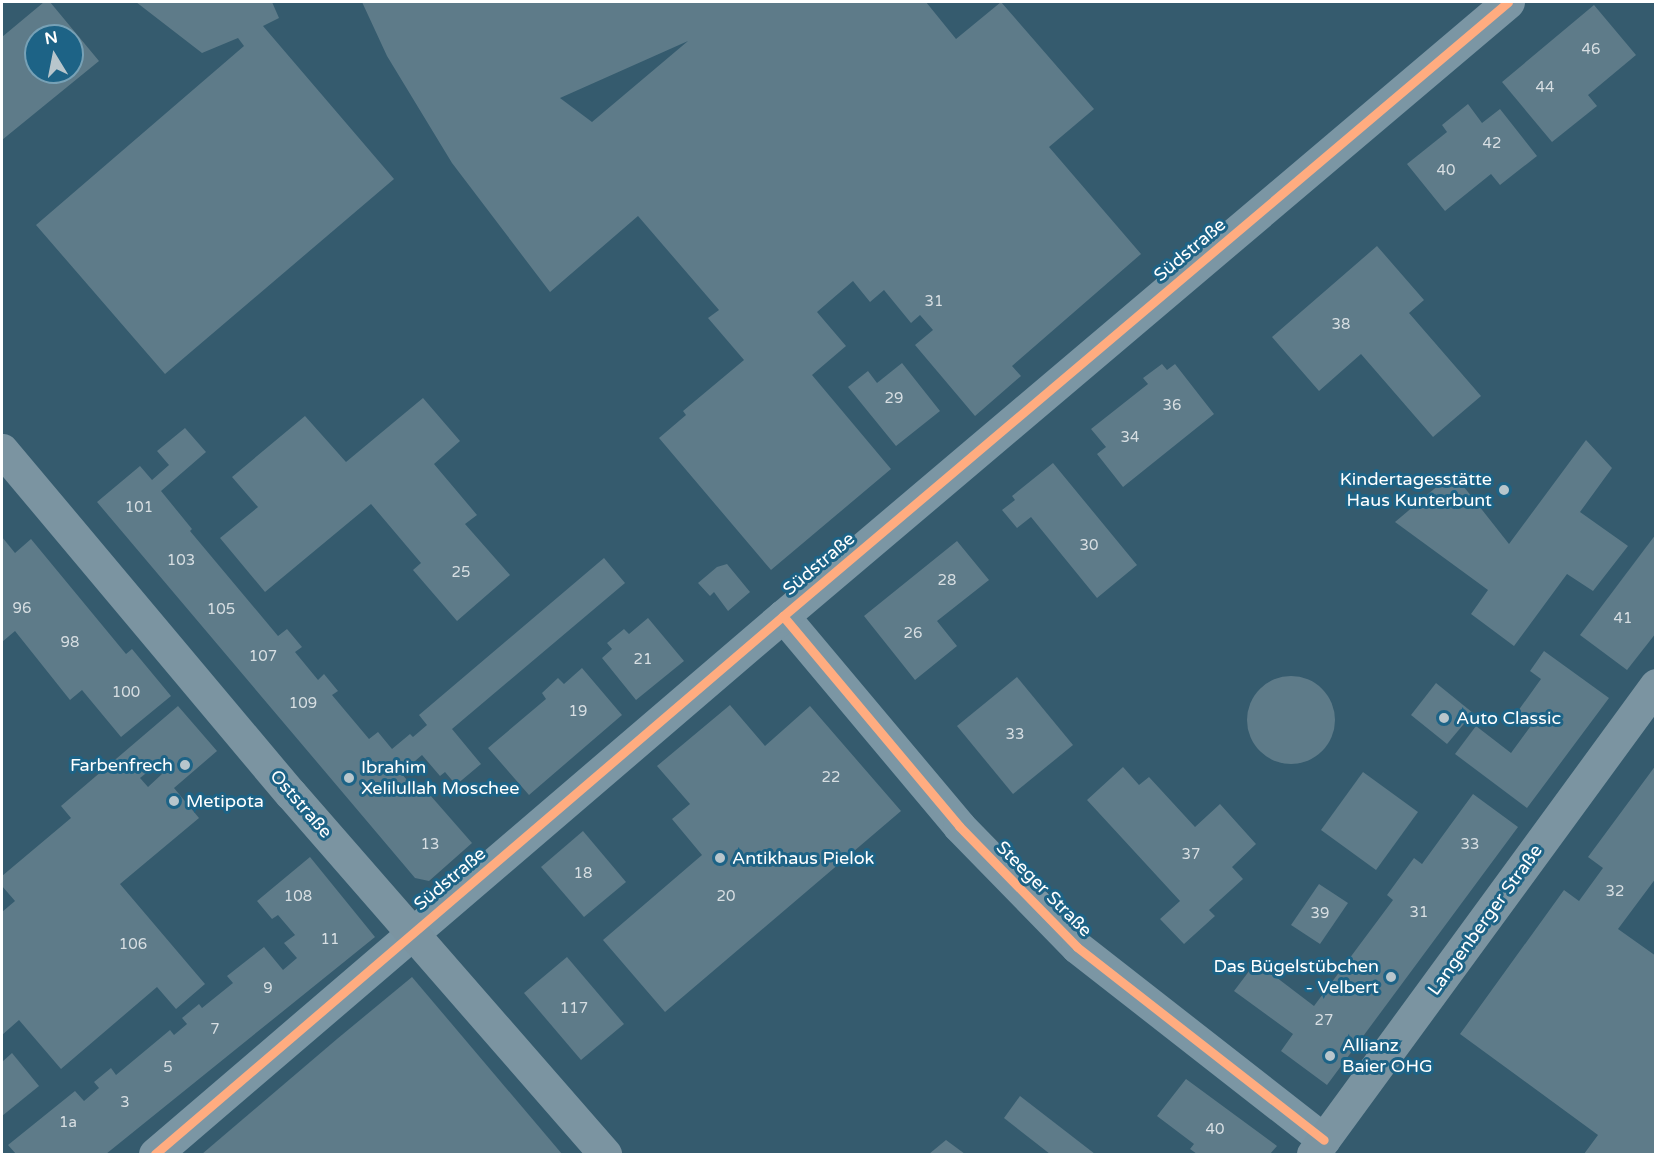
<!DOCTYPE html>
<meta charset="utf-8">
<style>
body{margin:0}
#map{position:relative;width:1657px;height:1156px;overflow:hidden;background:#355b6e;font-family:"Varela Round",sans-serif}
div>[style]{position:absolute}
.building>*{inset:0;background:#5e7b89}
.round{border-radius:50%}
.minor>*{height:33px;margin:-16.5px;padding:0 16.5px;transform-origin:16.5px;border-radius:16.5px;background:#7b96a4}
.major>*{height:33px;margin:-16.5px;padding:0 16.5px;transform-origin:16.5px;border-radius:16.5px;background:#7b94a1}
.cycleway>*{height:9px;margin:-4.5px;padding:0 4.5px;transform-origin:4.5px;border-radius:4.5px;background:#ffac80}
.dots>*{width:16px;height:16px;translate:-50% -50%;box-sizing:border-box;border:3px solid #1d6386;border-radius:50%}
span{translate:-50% -50%;white-space:nowrap;text-align:center;line-height:1.15;-webkit-text-stroke:6px #1d6386;paint-order:stroke}
.number-label{font-size:15px;color:#d7dee2}
.number-label span{-webkit-text-stroke-width:0}
.street-label{font-size:18px;color:#fff}
.poi-label{font-size:18px;color:#fff}
.right{translate:-100% -50%;text-align:right}
.left{translate:0 -50%;text-align:left}
.frame{position:absolute;inset:0;border:3px solid #fff;pointer-events:none}
.north{position:absolute;left:24px;top:24px;width:60px;height:60px;box-sizing:border-box;background:#1d6386;border:2px solid #77a1b6;border-radius:50%;rotate:350deg;font-size:16px;font-weight:700;line-height:24px;text-align:center;color:#fff}
.north::after{content:'';display:block;margin:auto;width:21px;height:27px;background:#b8c6cc;clip-path:polygon(50% 0,100% 100%,50% 72%,0 100%)}
</style>
<div id="map">
<div class="building">
<div style="clip-path:polygon(evenodd,44px 2px,50px 2px,99px 61px,2px 140px,2px 37px,44px 2px,36px 36px,72px 36px,72px 72px,36px 72px,36px 36px)"></div>
<div style="clip-path:polygon(136px 2px,272px 2px,279px 18px,263px 26px,394px 179px,165px 374px,36px 225px,244px 46px,238px 38px,202px 53px)"></div>
<div style="clip-path:polygon(evenodd,362px 2px,926px 2px,956px 39px,1001px 2px,1094px 109px,1049px 147px,1141px 254px,1012px 366px,1021px 376px,975px 416px,915px 345px,933px 330px,920px 315px,911px 323px,884px 290px,870px 302px,853px 281px,817px 312px,846px 346px,812px 375px,891px 469px,771px 570px,659px 438px,686px 415px,683px 411px,744px 360px,708px 318px,719px 310px,638px 216px,550px 292px,452px 163px,387px 56px,362px 2px,688px 41px,592px 122px,560px 98px,688px 41px)"></div>
<div style="clip-path:polygon(1594px 5px,1636px 55px,1588px 95px,1597px 106px,1552px 142px,1502px 82px)"></div>
<div style="clip-path:polygon(1468px 104px,1482px 123px,1500px 109px,1537px 156px,1500px 185px,1491px 174px,1445px 211px,1407px 164px,1447px 132px,1442px 125px)"></div>
<div style="clip-path:polygon(1377px 246px,1424px 300px,1409px 313px,1481px 396px,1433px 437px,1361px 354px,1319px 391px,1272px 337px)"></div>
<div style="clip-path:polygon(902px 363px,940px 411px,896px 446px,848px 387px,868px 371px,877px 383px)"></div>
<div style="clip-path:polygon(1162px 364px,1167px 370px,1175px 364px,1214px 414px,1123px 487px,1097px 454px,1106px 447px,1091px 429px,1148px 384px,1143px 378px)"></div>
<div style="clip-path:polygon(423px 398px,460px 441px,434px 464px,477px 515px,465px 524px,510px 575px,457px 621px,413px 570px,421px 563px,371px 504px,265px 592px,220px 538px,258px 507px,232px 477px,305px 416px,346px 462px)"></div>
<div style="clip-path:polygon(185px 428px,206px 452px,161px 491px,192px 529px,190px 531px,278px 636px,287px 629px,302px 647px,295px 652px,318px 680px,324px 674px,338px 691px,332px 695px,369px 739px,378px 732px,392px 749px,410px 734px,413px 737px,427px 725px,419px 715px,604px 558px,625px 583px,452px 729px,481px 764px,456px 785px,445px 772px,440px 776px,422px 755px,401px 773px,418px 793px,423px 787px,472px 843px,429px 881px,415px 878px,97px 502px,140px 466px,152px 480px,169px 465px,157px 451px)"></div>
<div style="clip-path:polygon(1586px 440px,1612px 468px,1580px 512px,1628px 546px,1593px 591px,1567px 574px,1514px 646px,1471px 614px,1488px 590px,1395px 522px,1453px 473px,1509px 544px)"></div>
<div style="clip-path:polygon(1053px 463px,1137px 565px,1097px 598px,1031px 517px,1017px 528px,1002px 510px,1015px 500px,1012px 496px)"></div>
<div style="clip-path:polygon(1656px 534px,1656px 633px,1627px 670px,1580px 635px)"></div>
<div style="clip-path:polygon(2px 537px,15px 553px,31px 539px,126px 654px,132px 649px,171px 696px,121px 737px,82px 690px,70px 700px,15px 631px,2px 642px)"></div>
<div style="clip-path:polygon(957px 541px,989px 580px,937px 621px,957px 646px,915px 680px,864px 616px)"></div>
<div style="clip-path:polygon(727px 564px,750px 592px,728px 611px,714px 592px,710px 596px,698px 583px,717px 567px)"></div>
<div style="clip-path:polygon(648px 618px,684px 661px,636px 700px,602px 658px,612px 649px,607px 643px,624px 629px,629px 634px)"></div>
<div style="clip-path:polygon(1544px 651px,1609px 698px,1527px 808px,1455px 754px,1476px 726px,1511px 753px,1533px 723px,1518px 711px,1541px 679px,1530px 671px)"></div>
<div style="clip-path:polygon(582px 668px,622px 715px,529px 795px,488px 748px,546px 699px,542px 693px,558px 678px,564px 684px)"></div>
<div class="round" style="left:1247px;top:676px;width:88px;height:88px"></div>
<div style="clip-path:polygon(1017px 677px,1073px 745px,1013px 794px,957px 726px)"></div>
<div style="clip-path:polygon(1436px 683px,1473px 713px,1447px 744px,1411px 715px)"></div>
<div style="clip-path:polygon(730px 705px,765px 746px,810px 706px,901px 811px,665px 1012px,603px 940px,702px 855px,672px 819px,690px 804px,657px 766px)"></div>
<div style="clip-path:polygon(evenodd,178px 706px,217px 751px,174px 788px,199px 818px,120px 884px,205px 984px,176px 1009px,157px 987px,61px 1069px,19px 1020px,2px 1035px,2px 912px,15px 901px,2px 886px,2px 876px,71px 818px,61px 806px,178px 706px,152px 762px,162px 774px,148px 787px,140px 778px,150px 770px,147px 766px,152px 762px)"></div>
<div style="clip-path:polygon(1656px 765px,1656px 878px,1618px 929px,1656px 956px,1656px 1154px,1584px 1154px,1598px 1135px,1460px 1034px,1564px 890px,1579px 901px,1603px 868px,1588px 857px)"></div>
<div style="clip-path:polygon(1123px 767px,1139px 785px,1149px 777px,1195px 827px,1220px 804px,1256px 844px,1232px 867px,1243px 879px,1209px 910px,1215px 916px,1184px 944px,1160px 919px,1180px 901px,1087px 800px)"></div>
<div style="clip-path:polygon(1363px 772px,1418px 812px,1376px 870px,1321px 830px)"></div>
<div style="clip-path:polygon(1473px 794px,1518px 827px,1327px 1085px,1281px 1051px,1293px 1034px,1234px 991px,1256px 962px,1314px 1006px,1393px 900px,1387px 895px,1414px 858px,1422px 864px)"></div>
<div style="clip-path:polygon(583px 831px,626px 882px,584px 917px,541px 867px)"></div>
<div style="clip-path:polygon(310px 857px,375px 937px,106px 1154px,16px 1154px,8px 1145px,75px 1091px,84px 1101px,99px 1088px,94px 1082px,111px 1068px,116px 1075px,170px 1030px,174px 1035px,187px 1024px,182px 1018px,199px 1004px,202px 1008px,233px 983px,227px 976px,264px 947px,283px 970px,297px 958px,284px 943px,295px 935px,278px 915px,272px 919px,257px 901px)"></div>
<div style="clip-path:polygon(1319px 884px,1348px 903px,1320px 944px,1291px 925px)"></div>
<div style="clip-path:polygon(567px 957px,624px 1024px,581px 1060px,524px 993px)"></div>
<div style="clip-path:polygon(412px 977px,562px 1154px,202px 1154px,337px 1039px)"></div>
<div style="clip-path:polygon(12px 1053px,39px 1086px,2px 1116px,2px 1062px)"></div>
<div style="clip-path:polygon(1186px 1079px,1277px 1146px,1270px 1154px,1197px 1154px,1190px 1149px,1194px 1144px,1157px 1116px)"></div>
<div style="clip-path:polygon(1020px 1096px,1095px 1154px,1050px 1154px,1004px 1118px)"></div>
<div style="clip-path:polygon(946px 1140px,965px 1154px,929px 1154px)"></div>
</div>
<div class="minor">
<div style="left:783px;top:616px;width:274px;rotate:50deg"></div>
<div style="left:959px;top:826px;width:169px;rotate:45.7deg"></div>
<div style="left:1077px;top:947px;width:313px;rotate:38deg"></div>
<div style="left:155px;top:1154px;width:827px;rotate:-40.59deg"></div>
<div style="left:783px;top:616px;width:950px;rotate:-40.26deg"></div>
</div>
<div class="major">
<div style="left:2px;top:450px;width:449px;rotate:50deg"></div>
<div style="left:291px;top:794px;width:478px;rotate:48.9deg"></div>
<div style="left:1313px;top:1154px;width:581px;rotate:-53.82deg"></div>
</div>
<div class="cycleway">
<div style="left:783px;top:616px;width:274px;rotate:50deg"></div>
<div style="left:959px;top:826px;width:169px;rotate:45.7deg"></div>
<div style="left:1077px;top:947px;width:313px;rotate:38deg"></div>
<div style="left:155px;top:1154px;width:827px;rotate:-40.59deg"></div>
<div style="left:783px;top:616px;width:950px;rotate:-40.26deg"></div>
</div>
<div class="dots">
<div style="left:1504px;top:490px;background:#b8c6cc"></div>
<div style="left:1444px;top:718px;background:#b8c6cc"></div>
<div style="left:185px;top:765px;background:#b8c6cc"></div>
<div style="left:349px;top:778px;background:#b8c6cc"></div>
<div style="left:174px;top:801px;background:#b8c6cc"></div>
<div style="left:720px;top:858px;background:#b8c6cc"></div>
<div style="left:1391px;top:977px;background:#b8c6cc"></div>
<div style="left:1330px;top:1056px;background:#b8c6cc"></div>
</div>
<div class="number-label">
<span style="left:1591px;top:50px">46</span>
<span style="left:1545px;top:88px">44</span>
<span style="left:1492px;top:144px">42</span>
<span style="left:1446px;top:171px">40</span>
<span style="left:934px;top:302px">31</span>
<span style="left:1341px;top:325px">38</span>
<span style="left:894px;top:399px">29</span>
<span style="left:1172px;top:406px">36</span>
<span style="left:1130px;top:438px">34</span>
<span style="left:139px;top:508px">101</span>
<span style="left:1089px;top:546px">30</span>
<span style="left:181px;top:561px">103</span>
<span style="left:461px;top:573px">25</span>
<span style="left:947px;top:581px">28</span>
<span style="left:22px;top:609px">96</span>
<span style="left:221px;top:610px">105</span>
<span style="left:1623px;top:619px">41</span>
<span style="left:913px;top:634px">26</span>
<span style="left:70px;top:643px">98</span>
<span style="left:263px;top:657px">107</span>
<span style="left:643px;top:660px">21</span>
<span style="left:126px;top:693px">100</span>
<span style="left:303px;top:704px">109</span>
<span style="left:578px;top:712px">19</span>
<span style="left:1015px;top:735px">33</span>
<span style="left:831px;top:778px">22</span>
<span style="left:430px;top:845px">13</span>
<span style="left:1470px;top:845px">33</span>
<span style="left:1191px;top:855px">37</span>
<span style="left:583px;top:874px">18</span>
<span style="left:1615px;top:892px">32</span>
<span style="left:298px;top:897px">108</span>
<span style="left:726px;top:897px">20</span>
<span style="left:1419px;top:913px">31</span>
<span style="left:1320px;top:914px">39</span>
<span style="left:330px;top:940px">11</span>
<span style="left:133px;top:945px">106</span>
<span style="left:268px;top:989px">9</span>
<span style="left:574px;top:1009px">117</span>
<span style="left:1324px;top:1021px">27</span>
<span style="left:215px;top:1030px">7</span>
<span style="left:168px;top:1068px">5</span>
<span style="left:125px;top:1103px">3</span>
<span style="left:68px;top:1123px">1a</span>
<span style="left:1215px;top:1130px">40</span>
</div>
<div class="street-label">
<span style="left:1190px;top:250px;rotate:-40deg">Südstraße</span>
<span style="left:819px;top:564px;rotate:-40deg">Südstraße</span>
<span style="left:301px;top:804px;rotate:49deg">Oststraße</span>
<span style="left:450px;top:879px;rotate:-40deg">Südstraße</span>
<span style="left:1044px;top:889px;rotate:45deg">Steeger Straße</span>
<span style="left:1485px;top:920px;rotate:-54deg">Langenberger Straße</span>
</div>
<div class="poi-label">
<span class="right" style="left:1492px;top:490px">Kindertagesstätte<br>Haus Kunterbunt</span>
<span class="left" style="left:1456px;top:718px">Auto Classic</span>
<span class="right" style="left:173px;top:765px">Farbenfrech</span>
<span class="left" style="left:361px;top:778px">Ibrahim<br>Xelilullah Moschee</span>
<span class="left" style="left:186px;top:801px">Metipota</span>
<span class="left" style="left:732px;top:858px">Antikhaus Pielok</span>
<span class="right" style="left:1379px;top:977px">Das Bügelstübchen<br>- Velbert</span>
<span class="left" style="left:1342px;top:1056px">Allianz<br>Baier OHG</span>
</div>
<div class="frame"></div>
<div class="north">N</div>
</div>
